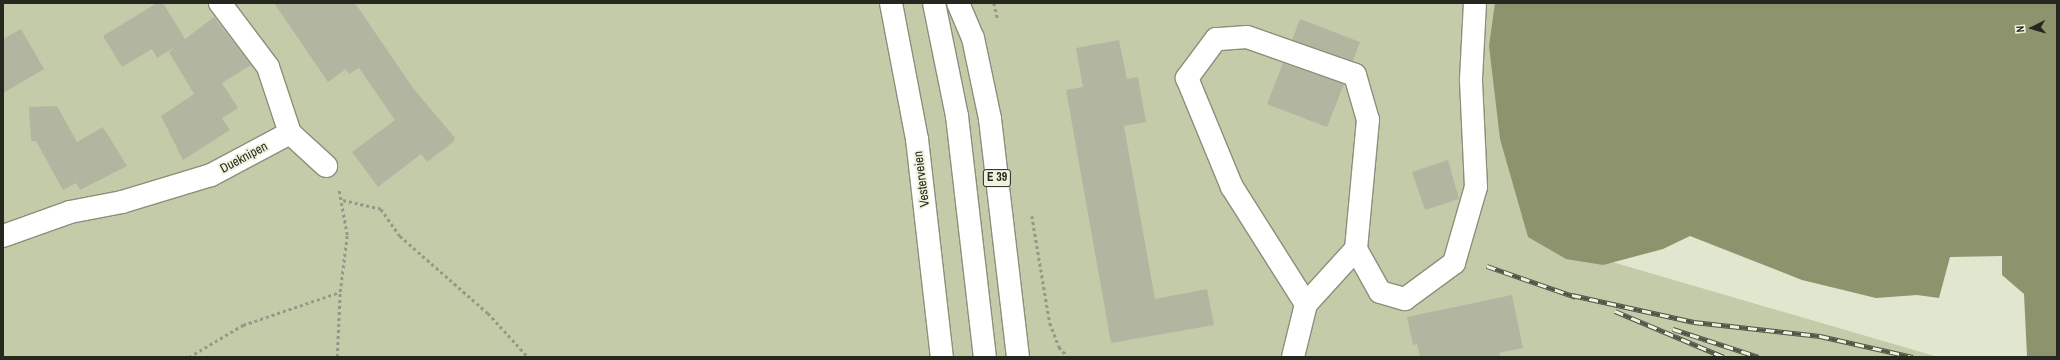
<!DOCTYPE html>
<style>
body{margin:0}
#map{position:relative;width:2060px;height:360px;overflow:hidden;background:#e1e6cf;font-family:"Archivo Narrow",sans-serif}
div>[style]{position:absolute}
.green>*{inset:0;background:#c4cba9}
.water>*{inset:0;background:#8d946d}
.building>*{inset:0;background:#b2b6a1}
.path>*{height:2.5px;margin-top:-1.25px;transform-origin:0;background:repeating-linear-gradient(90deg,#959888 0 3px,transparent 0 6px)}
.roads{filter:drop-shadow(1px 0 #8b8f7a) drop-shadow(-1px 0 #8b8f7a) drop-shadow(0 1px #8b8f7a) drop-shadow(0 -1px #8b8f7a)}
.minor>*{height:22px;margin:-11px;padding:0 11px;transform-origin:11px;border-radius:11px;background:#fff}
.highway>*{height:22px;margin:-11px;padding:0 11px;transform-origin:11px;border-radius:11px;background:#fff}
.rail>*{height:4.5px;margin-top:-2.25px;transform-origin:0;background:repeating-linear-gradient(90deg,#eef3dc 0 9px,#52554a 0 18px);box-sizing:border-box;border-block:1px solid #52554a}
span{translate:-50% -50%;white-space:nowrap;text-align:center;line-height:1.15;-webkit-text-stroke:3.5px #eef3dc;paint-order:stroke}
.shield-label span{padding:1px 3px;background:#eef3dc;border:1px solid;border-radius:3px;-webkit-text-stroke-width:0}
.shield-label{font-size:12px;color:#262820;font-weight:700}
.street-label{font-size:13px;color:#262820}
.frame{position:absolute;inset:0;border:4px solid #262820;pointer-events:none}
.north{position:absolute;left:2012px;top:8px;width:40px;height:40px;-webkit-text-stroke:3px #eef3dc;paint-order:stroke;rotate:265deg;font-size:11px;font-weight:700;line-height:16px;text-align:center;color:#262820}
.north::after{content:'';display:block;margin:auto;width:14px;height:18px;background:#262820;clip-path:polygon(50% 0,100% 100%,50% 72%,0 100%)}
</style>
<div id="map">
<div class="green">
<div style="clip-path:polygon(3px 3px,1569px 3px,1554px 245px,1938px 357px,3px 357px)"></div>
</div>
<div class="water">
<div style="clip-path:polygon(1495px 3px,2057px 3px,2057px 357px,2027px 356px,2024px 294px,2002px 275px,2002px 256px,1950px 257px,1939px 298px,1917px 295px,1876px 298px,1802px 280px,1690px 236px,1663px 249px,1603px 265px,1566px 259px,1528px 237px,1500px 139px,1489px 46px)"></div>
</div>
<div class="building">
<div style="clip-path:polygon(157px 3px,163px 3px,185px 39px,214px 17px,251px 65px,222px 83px,238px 108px,222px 118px,230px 130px,183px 160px,161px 116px,194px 94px,169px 52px,175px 47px,157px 58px,152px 49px,122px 67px,103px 36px)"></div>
<div style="clip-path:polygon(274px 3px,355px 3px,413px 88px,455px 138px,453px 142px,427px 162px,421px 154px,378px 187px,352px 152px,395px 120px,359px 68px,349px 74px,346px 69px,328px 82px)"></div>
<div style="clip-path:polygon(1300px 19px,1360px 42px,1353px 61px,1292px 40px)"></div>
<div style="clip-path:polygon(21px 29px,44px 69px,3px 93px,3px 39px)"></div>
<div style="clip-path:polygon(1119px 40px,1127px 79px,1138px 77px,1146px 122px,1124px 126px,1155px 299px,1207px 289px,1214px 325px,1111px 343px,1066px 90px,1083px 87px,1076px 48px)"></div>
<div style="clip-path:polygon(1283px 63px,1344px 84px,1327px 127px,1267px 104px)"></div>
<div style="clip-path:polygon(57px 106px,77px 142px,103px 127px,127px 166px,80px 190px,76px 183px,63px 190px,36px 141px,31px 141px,29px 107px)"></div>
<div style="clip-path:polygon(1448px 160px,1459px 199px,1425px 210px,1412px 172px)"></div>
<div style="clip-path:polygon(1512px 295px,1523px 348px,1499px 353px,1501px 357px,1420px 357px,1417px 344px,1413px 345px,1407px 317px)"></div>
</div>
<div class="path">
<div style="left:994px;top:3px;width:17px;rotate:77deg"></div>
<div style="left:343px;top:200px;width:39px;rotate:13deg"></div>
<div style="left:381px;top:209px;width:33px;rotate:55deg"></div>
<div style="left:400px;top:236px;width:117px;rotate:41.2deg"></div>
<div style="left:488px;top:313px;width:59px;rotate:47.7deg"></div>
<div style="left:1032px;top:216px;width:109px;rotate:80.5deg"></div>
<div style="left:1050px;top:323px;width:26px;rotate:69deg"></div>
<div style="left:1059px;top:347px;width:13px;rotate:48deg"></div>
<div style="left:189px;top:357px;width:63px;rotate:-30.7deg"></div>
<div style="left:243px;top:325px;width:102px;rotate:-18.8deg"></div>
<div style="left:340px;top:292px;width:57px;rotate:-83deg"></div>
<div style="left:347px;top:235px;width:45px;rotate:-100.3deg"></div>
<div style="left:337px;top:357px;width:65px;rotate:-87.4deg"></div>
</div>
<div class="roads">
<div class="minor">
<div style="left:220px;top:3px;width:80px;rotate:53.1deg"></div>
<div style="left:268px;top:67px;width:70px;rotate:71.6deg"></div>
<div style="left:290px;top:133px;width:49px;rotate:42.5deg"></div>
<div style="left:3px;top:236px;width:71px;rotate:-19.7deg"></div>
<div style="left:70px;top:212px;width:53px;rotate:-10.9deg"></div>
<div style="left:122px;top:202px;width:93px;rotate:-16.9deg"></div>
<div style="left:211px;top:175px;width:89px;rotate:-28deg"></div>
<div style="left:1356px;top:249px;width:49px;rotate:60.8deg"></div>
<div style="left:1380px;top:292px;width:26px;rotate:16deg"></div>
<div style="left:1405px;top:299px;width:61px;rotate:-36.3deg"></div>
<div style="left:1454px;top:263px;width:79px;rotate:-73.9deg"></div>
<div style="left:1476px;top:187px;width:108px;rotate:-92.7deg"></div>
<div style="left:1471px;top:79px;width:76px;rotate:-87deg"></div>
<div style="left:1293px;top:357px;width:55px;rotate:-76.2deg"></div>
<div style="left:1306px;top:304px;width:74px;rotate:-47.7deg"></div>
<div style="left:1356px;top:249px;width:130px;rotate:-84.7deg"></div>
<div style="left:1368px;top:120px;width:47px;rotate:-106.1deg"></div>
<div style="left:1355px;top:75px;width:114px;rotate:-160.6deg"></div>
<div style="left:1247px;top:37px;width:31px;rotate:176deg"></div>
<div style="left:1216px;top:39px;width:49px;rotate:126.6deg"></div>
<div style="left:1187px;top:78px;width:118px;rotate:67.6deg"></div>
<div style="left:1232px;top:187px;width:138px;rotate:57.7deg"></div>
</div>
<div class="highway">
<div style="left:891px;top:3px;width:138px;rotate:79.2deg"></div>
<div style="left:917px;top:139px;width:219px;rotate:83.5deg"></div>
<div style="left:934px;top:3px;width:115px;rotate:78.5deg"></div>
<div style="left:957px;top:116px;width:243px;rotate:83.4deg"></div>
<div style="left:958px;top:3px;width:38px;rotate:67deg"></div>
<div style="left:973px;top:38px;width:83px;rotate:78.1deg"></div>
<div style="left:990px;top:119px;width:240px;rotate:83.3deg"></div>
</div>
</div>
<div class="rail">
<div style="left:1487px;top:266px;width:94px;rotate:19.2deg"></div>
<div style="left:1572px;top:295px;width:125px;rotate:12.5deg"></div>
<div style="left:1694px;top:322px;width:127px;rotate:6.3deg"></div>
<div style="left:1820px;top:336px;width:95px;rotate:12.7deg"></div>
<div style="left:1615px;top:311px;width:118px;rotate:22.9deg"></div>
<div style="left:1673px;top:329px;width:90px;rotate:18deg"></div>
</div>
<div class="shield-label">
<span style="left:997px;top:178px">E 39</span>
</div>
<div class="street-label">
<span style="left:244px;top:158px;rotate:-28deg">Dueknipen</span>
<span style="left:922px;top:179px;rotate:-97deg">Vesterveien</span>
</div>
<div class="frame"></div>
<div class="north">N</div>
</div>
